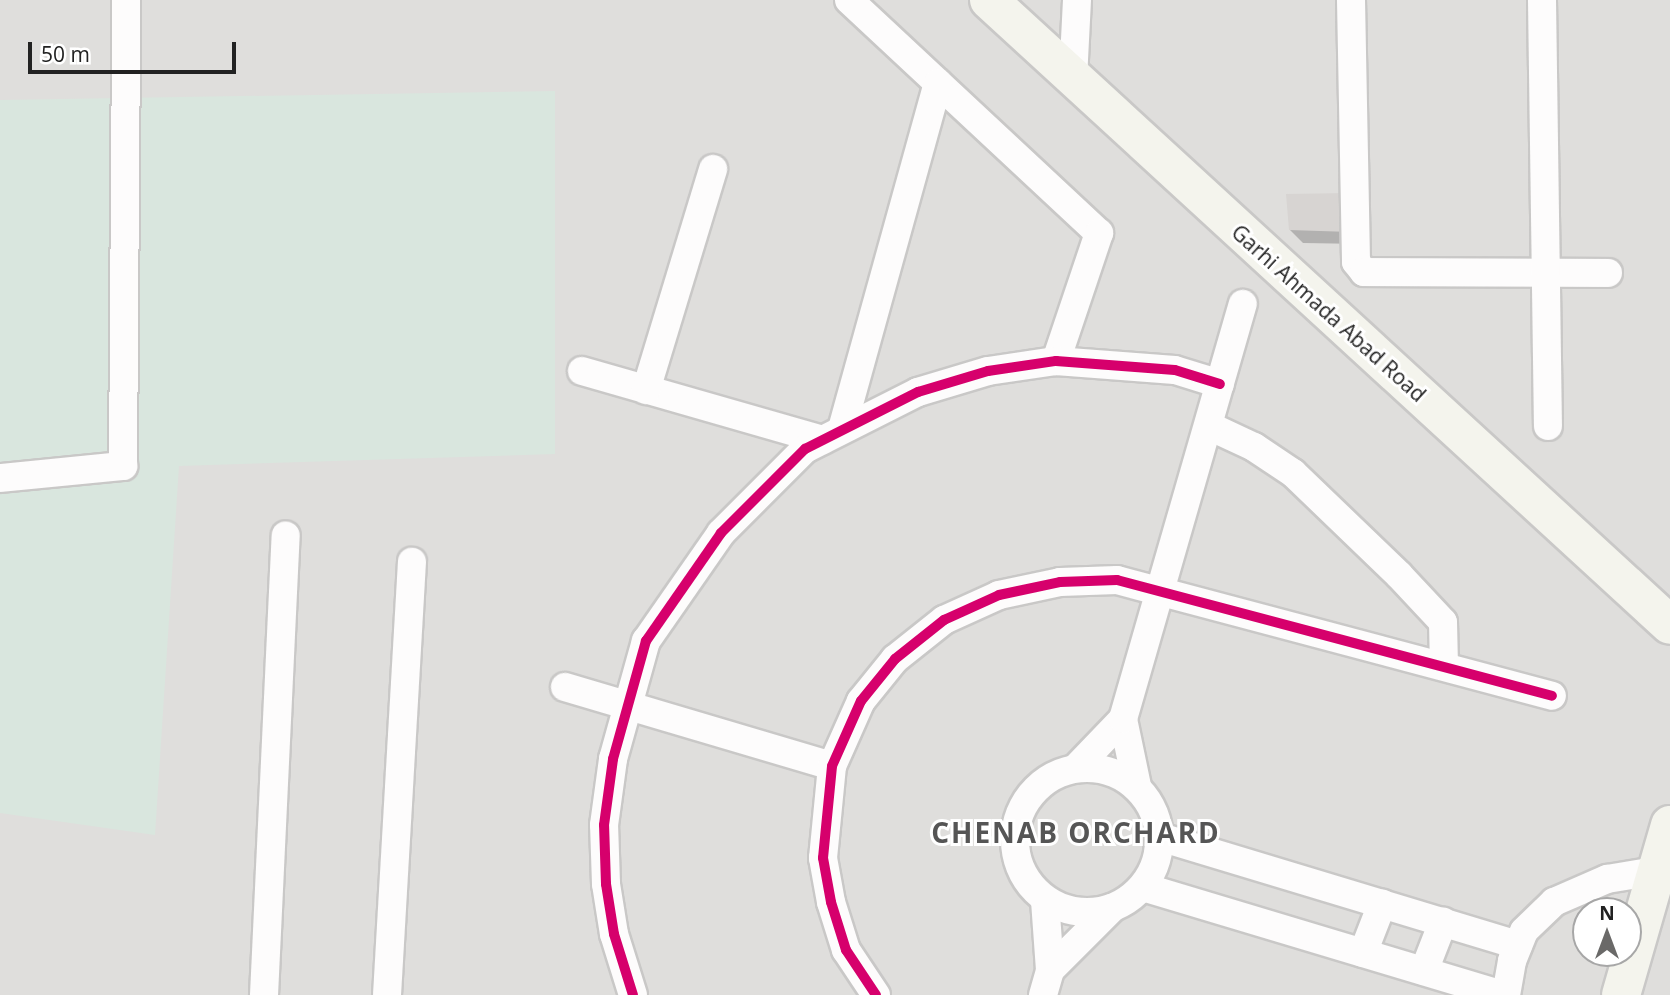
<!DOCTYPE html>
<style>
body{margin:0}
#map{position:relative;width:1670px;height:995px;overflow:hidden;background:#f0eeeb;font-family:"Open Sans",sans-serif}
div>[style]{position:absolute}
.residential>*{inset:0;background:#dfdedc}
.wetland>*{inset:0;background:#d9e6de}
.shadow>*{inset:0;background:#0003}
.building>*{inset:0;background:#d7d4d2}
.roads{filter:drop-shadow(2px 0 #c9c8c7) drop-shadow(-2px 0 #c9c8c7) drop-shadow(0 2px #c9c8c7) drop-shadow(0 -2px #c9c8c7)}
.street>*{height:28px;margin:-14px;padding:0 14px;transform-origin:14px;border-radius:14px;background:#fdfcfc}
.street>.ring{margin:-14px;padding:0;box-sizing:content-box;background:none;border:28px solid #fdfcfc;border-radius:50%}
.secondary>*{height:38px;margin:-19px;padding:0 19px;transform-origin:19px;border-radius:19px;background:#f4f4ed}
.cycleway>*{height:10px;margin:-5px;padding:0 5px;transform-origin:5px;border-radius:5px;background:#d6006c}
span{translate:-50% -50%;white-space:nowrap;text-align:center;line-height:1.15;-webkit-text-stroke:6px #fff;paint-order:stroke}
.street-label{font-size:21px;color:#222}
.district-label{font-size:28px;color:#555;font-weight:700;letter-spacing:2px}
.north{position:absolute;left:1572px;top:897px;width:70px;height:70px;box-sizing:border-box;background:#fff;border:2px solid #a7a7a7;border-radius:50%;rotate:0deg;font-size:19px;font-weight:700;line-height:28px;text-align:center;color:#222}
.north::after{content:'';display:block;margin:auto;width:24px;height:32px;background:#6a6968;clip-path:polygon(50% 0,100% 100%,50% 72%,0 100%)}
.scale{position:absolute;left:28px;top:42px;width:208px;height:32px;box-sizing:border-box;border:4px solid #222;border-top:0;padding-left:9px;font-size:21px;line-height:24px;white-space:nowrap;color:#222;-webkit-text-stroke:5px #fff;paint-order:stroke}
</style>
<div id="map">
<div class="residential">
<div style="clip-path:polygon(evenodd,0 0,1670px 0,1670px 995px,0 995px,0 0,1586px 911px,1628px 911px,1628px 953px,1586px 953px,1586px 911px)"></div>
</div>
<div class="wetland">
<div style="clip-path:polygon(555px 91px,555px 454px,179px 466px,155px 835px,0 813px,0 100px)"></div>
</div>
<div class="shadow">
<div style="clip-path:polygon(1288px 196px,1363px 244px,1303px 243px,1290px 230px)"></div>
</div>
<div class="building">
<div style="clip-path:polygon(1349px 193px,1351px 232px,1289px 230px,1286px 194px)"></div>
</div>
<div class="roads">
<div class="street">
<div style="left:849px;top:0;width:342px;rotate:43deg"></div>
<div style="left:1099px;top:233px;width:135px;rotate:108.6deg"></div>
<div style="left:1351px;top:0;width:262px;rotate:88.9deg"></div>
<div style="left:1356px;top:262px;width:13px;rotate:51deg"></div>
<div style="left:1364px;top:272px;width:244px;rotate:0.2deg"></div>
<div style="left:1542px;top:0;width:426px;rotate:89.2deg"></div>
<div style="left:1073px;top:79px;width:79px;rotate:-87.1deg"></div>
<div style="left:582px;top:371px;width:250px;rotate:16deg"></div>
<div style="left:646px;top:390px;width:231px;rotate:-73.1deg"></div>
<div style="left:1209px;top:426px;width:50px;rotate:25deg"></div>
<div style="left:1254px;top:447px;width:47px;rotate:33.7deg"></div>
<div style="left:1293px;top:473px;width:147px;rotate:43.9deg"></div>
<div style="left:1399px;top:575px;width:64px;rotate:46.9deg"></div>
<div style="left:1443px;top:622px;width:44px;rotate:88.7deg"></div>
<div style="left:842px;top:429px;width:359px;rotate:-74.5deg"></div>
<div style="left:0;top:478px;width:124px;rotate:-5.6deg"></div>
<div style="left:123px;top:466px;width:466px;rotate:-89.6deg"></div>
<div style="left:565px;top:687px;width:278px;rotate:16.5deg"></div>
<div style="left:1123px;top:719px;width:68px;rotate:78.2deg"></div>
<div class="ring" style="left:1015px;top:768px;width:116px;height:116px"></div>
<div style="left:1076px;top:768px;width:68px;rotate:-46.2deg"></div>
<div style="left:1123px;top:719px;width:432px;rotate:-73.9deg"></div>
<div style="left:1160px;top:837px;width:374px;rotate:16.8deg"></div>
<div style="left:1143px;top:887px;width:377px;rotate:16.7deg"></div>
<div style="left:1363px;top:953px;width:53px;rotate:-68.8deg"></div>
<div style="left:1050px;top:970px;width:88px;rotate:-45deg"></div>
<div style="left:1424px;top:971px;width:53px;rotate:-68.8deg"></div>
<div style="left:264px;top:995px;width:460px;rotate:-87.3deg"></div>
<div style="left:387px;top:995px;width:434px;rotate:-86.7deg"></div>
<div style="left:633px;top:995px;width:64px;rotate:-107.3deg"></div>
<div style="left:614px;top:934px;width:51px;rotate:-99.1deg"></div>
<div style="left:606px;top:884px;width:59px;rotate:-91.9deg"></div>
<div style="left:604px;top:825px;width:67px;rotate:-82.2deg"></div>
<div style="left:613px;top:759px;width:123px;rotate:-74.4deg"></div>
<div style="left:646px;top:641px;width:131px;rotate:-55.2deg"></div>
<div style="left:721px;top:533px;width:119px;rotate:-45deg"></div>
<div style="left:805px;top:449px;width:127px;rotate:-26.8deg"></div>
<div style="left:918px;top:392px;width:73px;rotate:-16.7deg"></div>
<div style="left:988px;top:371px;width:69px;rotate:-8.4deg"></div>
<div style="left:1056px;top:361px;width:119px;rotate:4.3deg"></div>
<div style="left:1175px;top:370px;width:47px;rotate:17.3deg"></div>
<div style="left:876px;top:995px;width:54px;rotate:-123.7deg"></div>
<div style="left:846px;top:950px;width:50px;rotate:-107.4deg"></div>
<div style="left:831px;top:902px;width:45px;rotate:-100.3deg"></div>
<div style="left:823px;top:858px;width:92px;rotate:-84.4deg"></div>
<div style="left:832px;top:766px;width:71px;rotate:-66deg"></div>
<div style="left:861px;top:701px;width:54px;rotate:-51deg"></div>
<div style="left:895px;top:659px;width:63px;rotate:-38.5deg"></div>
<div style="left:944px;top:620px;width:60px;rotate:-24.4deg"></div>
<div style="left:999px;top:595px;width:62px;rotate:-12deg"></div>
<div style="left:1060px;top:582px;width:57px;rotate:-2deg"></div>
<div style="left:1117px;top:580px;width:450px;rotate:14.9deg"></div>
<div style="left:1043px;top:995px;width:26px;rotate:-74deg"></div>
<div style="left:1050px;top:970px;width:70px;rotate:-94.1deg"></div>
<div style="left:1506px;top:995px;width:35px;rotate:-80deg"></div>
<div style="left:1512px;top:961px;width:32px;rotate:-68deg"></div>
<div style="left:1524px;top:931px;width:42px;rotate:-44deg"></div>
<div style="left:1554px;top:902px;width:58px;rotate:-23.5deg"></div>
<div style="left:1607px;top:879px;width:50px;rotate:-9.3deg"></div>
</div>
<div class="secondary">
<div style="left:989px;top:0;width:924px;rotate:42.54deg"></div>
<div style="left:1621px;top:995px;width:177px;rotate:-73.9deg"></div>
</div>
</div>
<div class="cycleway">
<div style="left:633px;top:995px;width:64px;rotate:-107.3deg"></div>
<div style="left:614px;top:934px;width:51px;rotate:-99.1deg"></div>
<div style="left:606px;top:884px;width:59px;rotate:-91.9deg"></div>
<div style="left:604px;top:825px;width:67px;rotate:-82.2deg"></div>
<div style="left:613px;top:759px;width:123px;rotate:-74.4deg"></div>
<div style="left:646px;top:641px;width:131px;rotate:-55.2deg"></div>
<div style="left:721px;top:533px;width:119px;rotate:-45deg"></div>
<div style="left:805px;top:449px;width:127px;rotate:-26.8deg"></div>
<div style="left:918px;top:392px;width:73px;rotate:-16.7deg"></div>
<div style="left:988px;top:371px;width:69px;rotate:-8.4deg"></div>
<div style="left:1056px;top:361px;width:119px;rotate:4.3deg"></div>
<div style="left:1175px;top:370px;width:47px;rotate:17.3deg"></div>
<div style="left:876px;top:995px;width:54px;rotate:-123.7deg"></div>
<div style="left:846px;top:950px;width:50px;rotate:-107.4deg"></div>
<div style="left:831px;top:902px;width:45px;rotate:-100.3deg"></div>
<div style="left:823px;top:858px;width:92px;rotate:-84.4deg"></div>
<div style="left:832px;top:766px;width:71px;rotate:-66deg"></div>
<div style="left:861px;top:701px;width:54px;rotate:-51deg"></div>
<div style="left:895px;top:659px;width:63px;rotate:-38.5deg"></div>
<div style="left:944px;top:620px;width:60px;rotate:-24.4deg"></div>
<div style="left:999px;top:595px;width:62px;rotate:-12deg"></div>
<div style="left:1060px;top:582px;width:57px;rotate:-2deg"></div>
<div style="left:1117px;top:580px;width:450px;rotate:14.9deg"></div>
</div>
<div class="street-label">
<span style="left:1329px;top:313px;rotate:42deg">Garhi Ahmada Abad Road</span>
</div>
<div class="district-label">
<span style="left:1076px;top:832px">CHENAB ORCHARD</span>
</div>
<div class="north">N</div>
<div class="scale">50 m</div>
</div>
